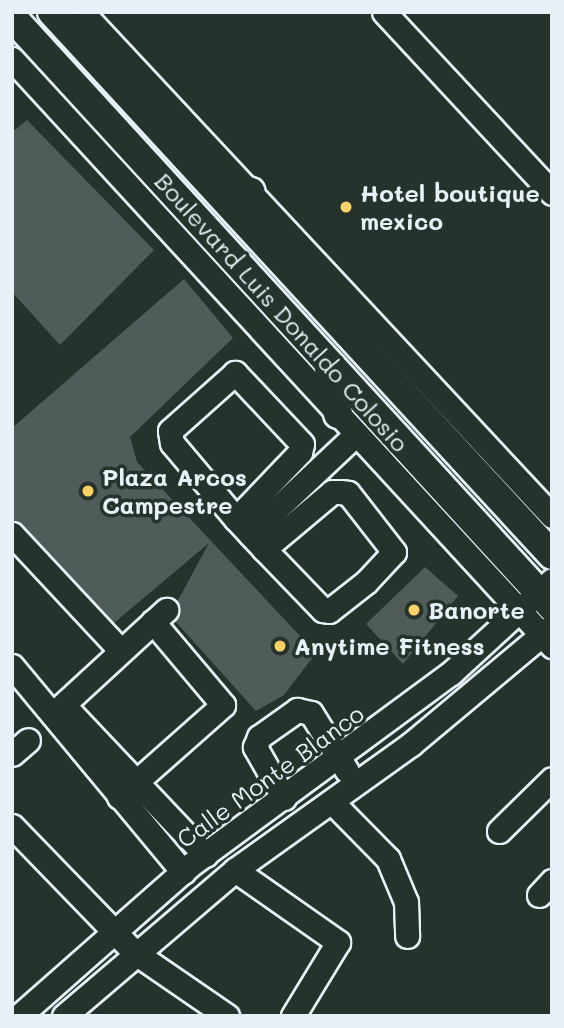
<!DOCTYPE html>
<style>
body{margin:0}
#map{position:relative;width:564px;height:1028px;overflow:hidden;background:#26332d;font-family:Mali,sans-serif}
div>[style]{position:absolute}
.building>*{inset:0;background:#505c59}
.roads{filter:drop-shadow(2px 0 #e8f1f8) drop-shadow(-2px 0 #e8f1f8) drop-shadow(0 2px #e8f1f8) drop-shadow(0 -2px #e8f1f8)}
.minor>*{height:23px;margin:-11.5px;padding:0 11.5px;transform-origin:11.5px;border-radius:11.5px;background:#26332d}
.major>*{height:28px;margin:-14px;padding:0 14px;transform-origin:14px;border-radius:14px;background:#26332d}
.dots>*{width:19px;height:19px;translate:-50% -50%;box-sizing:border-box;border:4px solid #26332d;border-radius:50%}
span{translate:-50% -50%;white-space:nowrap;text-align:center;line-height:1.15;-webkit-text-stroke:7px #26332d;paint-order:stroke}
.poi-label{font-size:24px;color:#e8f1f8;font-weight:700}
.left{translate:0 -50%;text-align:left}
.street-label{font-size:24px;color:#e8f1f8}
.frame{position:absolute;inset:0;border:14px solid #e8f1f8;pointer-events:none}
</style>
<div id="map">
<div class="building">
<div style="clip-path:polygon(27px 120px,154px 250px,60px 345px,12px 292px,12px 132px)"></div>
<div style="clip-path:polygon(184px 279px,233px 338px,130px 437px,137px 462px,316px 653px,284px 695px,256px 711px,175px 621px,179px 613px,177px 602px,209px 543px,114px 623px,22px 524px,12px 520px,12px 428px)"></div>
<div style="clip-path:polygon(425px 567px,458px 596px,403px 664px,366px 624px)"></div>
</div>
<div class="roads">
<div class="minor">
<div style="left:82px;top:12px;width:689px;rotate:47deg"></div>
<div style="left:384px;top:12px;width:247px;rotate:47.1deg"></div>
<div style="left:12px;top:59px;width:798px;rotate:47.39deg"></div>
<div style="left:236px;top:519px;width:93px;rotate:-46.3deg"></div>
<div style="left:300px;top:452px;width:8px;rotate:-76deg"></div>
<div style="left:302px;top:444px;width:98px;rotate:-133.3deg"></div>
<div style="left:235px;top:373px;width:87px;rotate:138.3deg"></div>
<div style="left:170px;top:431px;width:12px;rotate:81deg"></div>
<div style="left:172px;top:443px;width:99px;rotate:49.9deg"></div>
<div style="left:236px;top:519px;width:41px;rotate:47deg"></div>
<div style="left:264px;top:549px;width:85px;rotate:46deg"></div>
<div style="left:323px;top:610px;width:6px;rotate:9deg"></div>
<div style="left:329px;top:611px;width:47px;rotate:-38.1deg"></div>
<div style="left:366px;top:582px;width:41px;rotate:-47deg"></div>
<div style="left:394px;top:552px;width:75px;rotate:-127.9deg"></div>
<div style="left:348px;top:493px;width:8px;rotate:-173deg"></div>
<div style="left:340px;top:492px;width:8px;rotate:180deg"></div>
<div style="left:332px;top:492px;width:89px;rotate:140deg"></div>
<div style="left:12px;top:534px;width:160px;rotate:47deg"></div>
<div style="left:250px;top:534px;width:146px;rotate:-43.3deg"></div>
<div style="left:12px;top:666px;width:268px;rotate:50.3deg"></div>
<div style="left:70px;top:712px;width:197px;rotate:46.6deg"></div>
<div style="left:53px;top:714px;width:154px;rotate:-42.6deg"></div>
<div style="left:12px;top:754px;width:21px;rotate:-41deg"></div>
<div style="left:119px;top:797px;width:139px;rotate:-41.5deg"></div>
<div style="left:223px;top:705px;width:109px;rotate:-130.1deg"></div>
<div style="left:284px;top:798px;width:59px;rotate:-119.6deg"></div>
<div style="left:255px;top:747px;width:11px;rotate:-68deg"></div>
<div style="left:259px;top:737px;width:47px;rotate:-35.4deg"></div>
<div style="left:297px;top:710px;width:14px;rotate:12deg"></div>
<div style="left:311px;top:713px;width:68px;rotate:58.2deg"></div>
<div style="left:332px;top:802px;width:80px;rotate:45.5deg"></div>
<div style="left:388px;top:859px;width:47px;rotate:67.3deg"></div>
<div style="left:406px;top:902px;width:34px;rotate:88deg"></div>
<div style="left:12px;top:826px;width:175px;rotate:45.9deg"></div>
<div style="left:134px;top:952px;width:113px;rotate:34.5deg"></div>
<div style="left:499px;top:831px;width:74px;rotate:-44.5deg"></div>
<div style="left:235px;top:870px;width:126px;rotate:35deg"></div>
<div style="left:338px;top:942px;width:87px;rotate:121.3deg"></div>
<div style="left:539px;top:895px;width:19px;rotate:-47deg"></div>
<div style="left:19px;top:1016px;width:227px;rotate:-41.4deg"></div>
<div style="left:189px;top:866px;width:325px;rotate:-36.4deg"></div>
<div style="left:451px;top:673px;width:137px;rotate:-42.6deg"></div>
<div style="left:64px;top:1016px;width:225px;rotate:-40.5deg"></div>
<div style="left:235px;top:870px;width:216px;rotate:-35.6deg"></div>
<div style="left:411px;top:744px;width:184px;rotate:-39.9deg"></div>
</div>
<div class="major">
<div style="left:52px;top:12px;width:738px;rotate:47.36deg"></div>
<div style="left:12px;top:17px;width:800px;rotate:47.53deg"></div>
<div style="left:209px;top:181px;width:43px;rotate:14.7deg"></div>
<div style="left:328px;top:363px;width:52px;rotate:78.9deg"></div>
</div>
</div>
<div class="dots">
<div style="left:346px;top:207px;background:#ffd166"></div>
<div style="left:88px;top:491px;background:#ffd166"></div>
<div style="left:414px;top:610px;background:#ffd166"></div>
<div style="left:280px;top:646px;background:#ffd166"></div>
</div>
<div class="poi-label">
<span class="left" style="left:360px;top:207px">Hotel boutique<br>mexico</span>
<span class="left" style="left:102px;top:491px">Plaza Arcos<br>Campestre</span>
<span class="left" style="left:428px;top:610px">Banorte</span>
<span class="left" style="left:294px;top:646px">Anytime Fitness</span>
</div>
<div class="street-label">
<span style="left:282px;top:312px;rotate:48deg">Boulevard Luis Donaldo Colosio</span>
<span style="left:270px;top:776px;rotate:-36deg">Calle Monte Blanco</span>
</div>
<div class="frame"></div>
</div>
